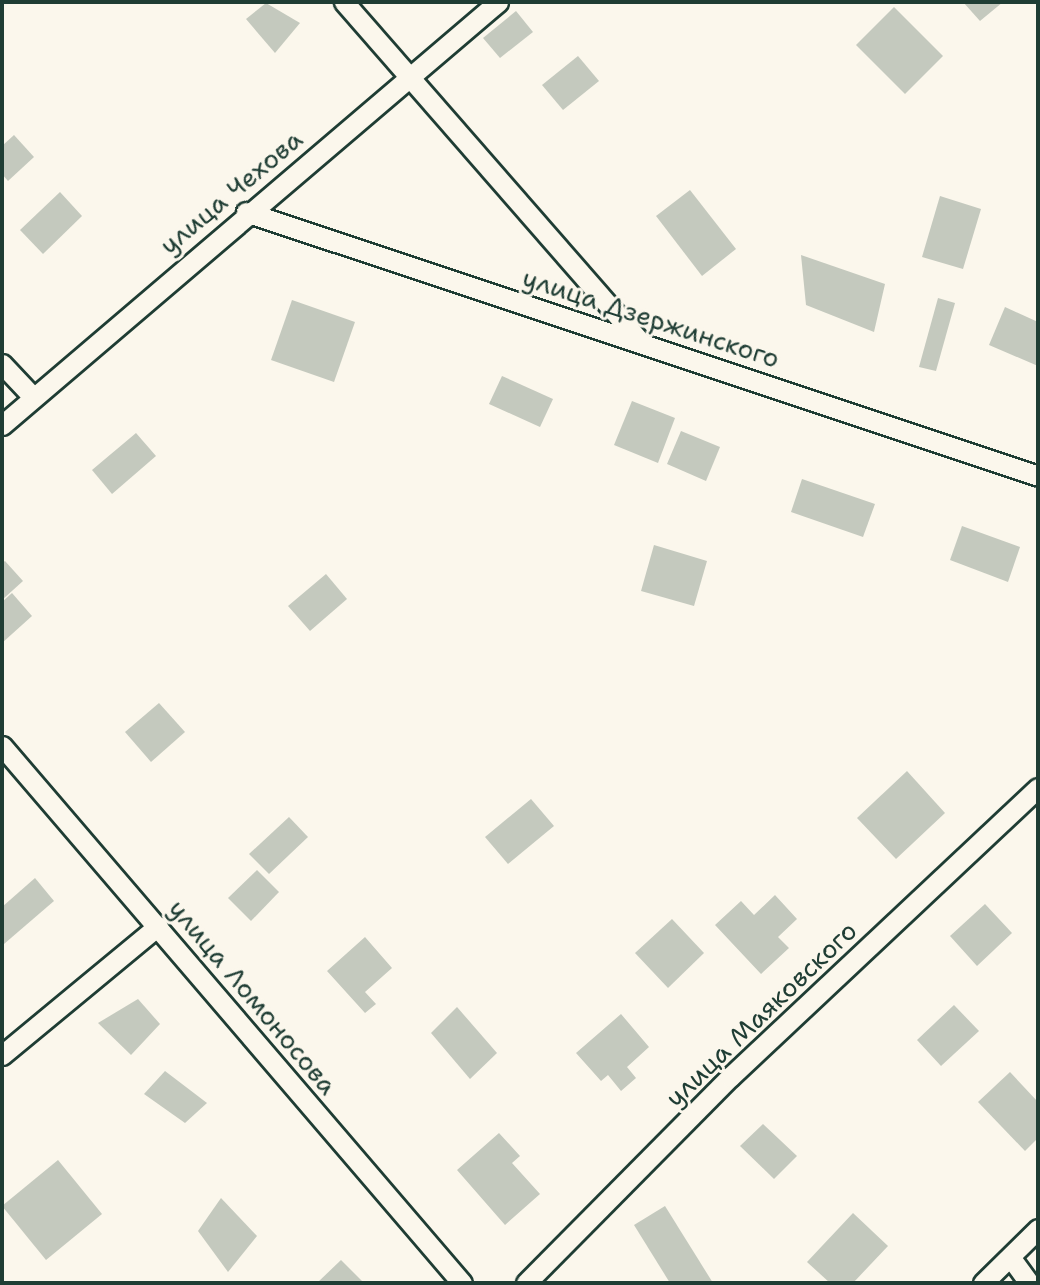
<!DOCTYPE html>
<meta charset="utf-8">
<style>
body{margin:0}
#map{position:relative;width:1040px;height:1285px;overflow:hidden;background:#fbf7ec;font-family:"Shantell Sans",sans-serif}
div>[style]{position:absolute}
.building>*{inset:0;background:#c4c9be}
.roads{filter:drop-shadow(2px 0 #1f3d34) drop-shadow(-2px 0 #1f3d34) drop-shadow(0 2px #1f3d34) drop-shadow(0 -2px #1f3d34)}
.minor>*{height:19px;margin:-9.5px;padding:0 9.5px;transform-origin:9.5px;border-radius:9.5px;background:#fbf7ec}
span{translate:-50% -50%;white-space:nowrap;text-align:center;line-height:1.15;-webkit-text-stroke:6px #fbf7ec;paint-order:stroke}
.street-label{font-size:26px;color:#1f3d34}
.frame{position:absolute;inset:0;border:4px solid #1f3d34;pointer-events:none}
</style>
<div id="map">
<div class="building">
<div style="clip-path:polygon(963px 2px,1003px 2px,980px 21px)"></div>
<div style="clip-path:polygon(266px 3px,300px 23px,275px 53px,246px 19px)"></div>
<div style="clip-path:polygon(894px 7px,943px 56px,905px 94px,856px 45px)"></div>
<div style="clip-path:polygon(516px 11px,533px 32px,500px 58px,483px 38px)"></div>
<div style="clip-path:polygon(578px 56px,599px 81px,563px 110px,542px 85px)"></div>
<div style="clip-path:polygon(14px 135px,34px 157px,8px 181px,2px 174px,2px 146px)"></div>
<div style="clip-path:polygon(690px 190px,736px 249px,702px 276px,656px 216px)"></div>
<div style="clip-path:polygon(60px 192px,82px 216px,43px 254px,20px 230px)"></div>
<div style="clip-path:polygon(940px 196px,981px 209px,963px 269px,922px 257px)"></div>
<div style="clip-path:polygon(801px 255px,885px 284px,874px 332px,806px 305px)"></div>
<div style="clip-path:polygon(938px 298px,955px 303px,936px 371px,919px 367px)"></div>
<div style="clip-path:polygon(292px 300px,355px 322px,334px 382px,271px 360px)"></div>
<div style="clip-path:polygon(1005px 307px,1038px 322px,1038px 366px,989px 345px)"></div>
<div style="clip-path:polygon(502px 376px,553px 399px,540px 427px,489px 404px)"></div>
<div style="clip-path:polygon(632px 401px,675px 418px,658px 463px,614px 445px)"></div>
<div style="clip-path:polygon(681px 431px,720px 447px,706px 481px,667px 464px)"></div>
<div style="clip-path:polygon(136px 433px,156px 456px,112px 494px,92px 470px)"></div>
<div style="clip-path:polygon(802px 479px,875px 504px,863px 537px,791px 512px)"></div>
<div style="clip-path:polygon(962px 526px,1020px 547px,1008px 582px,950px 560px)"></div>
<div style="clip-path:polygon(654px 545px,707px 561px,694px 606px,641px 591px)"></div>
<div style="clip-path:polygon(5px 561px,23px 581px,2px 600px,2px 563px)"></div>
<div style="clip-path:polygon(326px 574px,347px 599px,310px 631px,288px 606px)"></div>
<div style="clip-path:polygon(12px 593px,32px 616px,2px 643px,2px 602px)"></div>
<div style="clip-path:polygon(159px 703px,185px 732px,151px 762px,125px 732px)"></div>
<div style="clip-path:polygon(907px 771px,945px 813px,896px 859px,857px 818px)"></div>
<div style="clip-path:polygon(531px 799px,554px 826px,508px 864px,485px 837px)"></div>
<div style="clip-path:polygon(289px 817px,308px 837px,269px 874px,249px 854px)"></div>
<div style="clip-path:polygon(257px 870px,279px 892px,251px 921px,228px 898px)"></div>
<div style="clip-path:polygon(35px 878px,54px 901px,4px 944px,2px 907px)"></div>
<div style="clip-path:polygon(775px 895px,797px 919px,778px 937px,789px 948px,761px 974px,715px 925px,741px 901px,754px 915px)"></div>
<div style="clip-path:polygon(985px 904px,1012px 933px,977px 966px,950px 936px)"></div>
<div style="clip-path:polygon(672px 919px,704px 953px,668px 988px,635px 953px)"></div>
<div style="clip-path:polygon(365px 937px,392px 968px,365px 992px,376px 1004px,365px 1013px,327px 971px)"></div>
<div style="clip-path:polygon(138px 999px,160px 1024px,131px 1055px,98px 1023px)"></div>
<div style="clip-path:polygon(954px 1005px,979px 1031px,941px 1066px,917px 1040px)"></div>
<div style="clip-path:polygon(457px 1007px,497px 1053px,470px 1079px,431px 1033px)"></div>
<div style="clip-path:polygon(621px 1014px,649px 1047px,627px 1067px,636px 1078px,621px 1091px,608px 1075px,601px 1081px,576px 1053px)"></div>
<div style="clip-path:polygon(165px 1071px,207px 1103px,185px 1123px,144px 1094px)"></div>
<div style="clip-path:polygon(1010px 1072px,1038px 1102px,1038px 1138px,1025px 1151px,978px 1102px)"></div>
<div style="clip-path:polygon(763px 1124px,797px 1156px,774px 1179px,740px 1146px)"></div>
<div style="clip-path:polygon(499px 1133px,520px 1156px,512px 1163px,540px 1194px,505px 1225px,457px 1170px)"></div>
<div style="clip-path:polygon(58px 1160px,102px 1214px,46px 1260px,2px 1206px)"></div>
<div style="clip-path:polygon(221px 1198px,257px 1236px,228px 1272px,198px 1231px)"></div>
<div style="clip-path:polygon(665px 1206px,713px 1283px,670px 1283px,634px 1225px)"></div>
<div style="clip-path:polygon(853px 1213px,888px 1246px,853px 1283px,830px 1283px,807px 1262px)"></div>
<div style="clip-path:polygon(341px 1260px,364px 1283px,317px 1283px)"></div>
</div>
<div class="roads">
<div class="minor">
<div style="left:344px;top:2px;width:450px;rotate:48.9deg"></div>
<div style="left:246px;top:212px;width:835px;rotate:18.43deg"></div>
<div style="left:2px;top:364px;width:45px;rotate:46.8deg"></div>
<div style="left:2px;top:425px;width:652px;rotate:-40.46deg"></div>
<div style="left:2px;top:746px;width:707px;rotate:49.42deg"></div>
<div style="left:2px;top:1055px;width:202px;rotate:-39.6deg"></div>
<div style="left:1011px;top:1258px;width:31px;rotate:54deg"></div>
<div style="left:526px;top:1283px;width:290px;rotate:-45.3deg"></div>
<div style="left:730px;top:1077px;width:422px;rotate:-43.2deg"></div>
<div style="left:983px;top:1283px;width:77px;rotate:-44.5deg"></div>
</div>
</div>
<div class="street-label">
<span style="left:231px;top:192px;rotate:-40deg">улица Чехова</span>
<span style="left:651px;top:318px;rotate:18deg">улица Дзержинского</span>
<span style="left:253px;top:997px;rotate:50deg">улица Ломоносова</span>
<span style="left:761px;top:1014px;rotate:-44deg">улица Маяковского</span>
</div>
<div class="frame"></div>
</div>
